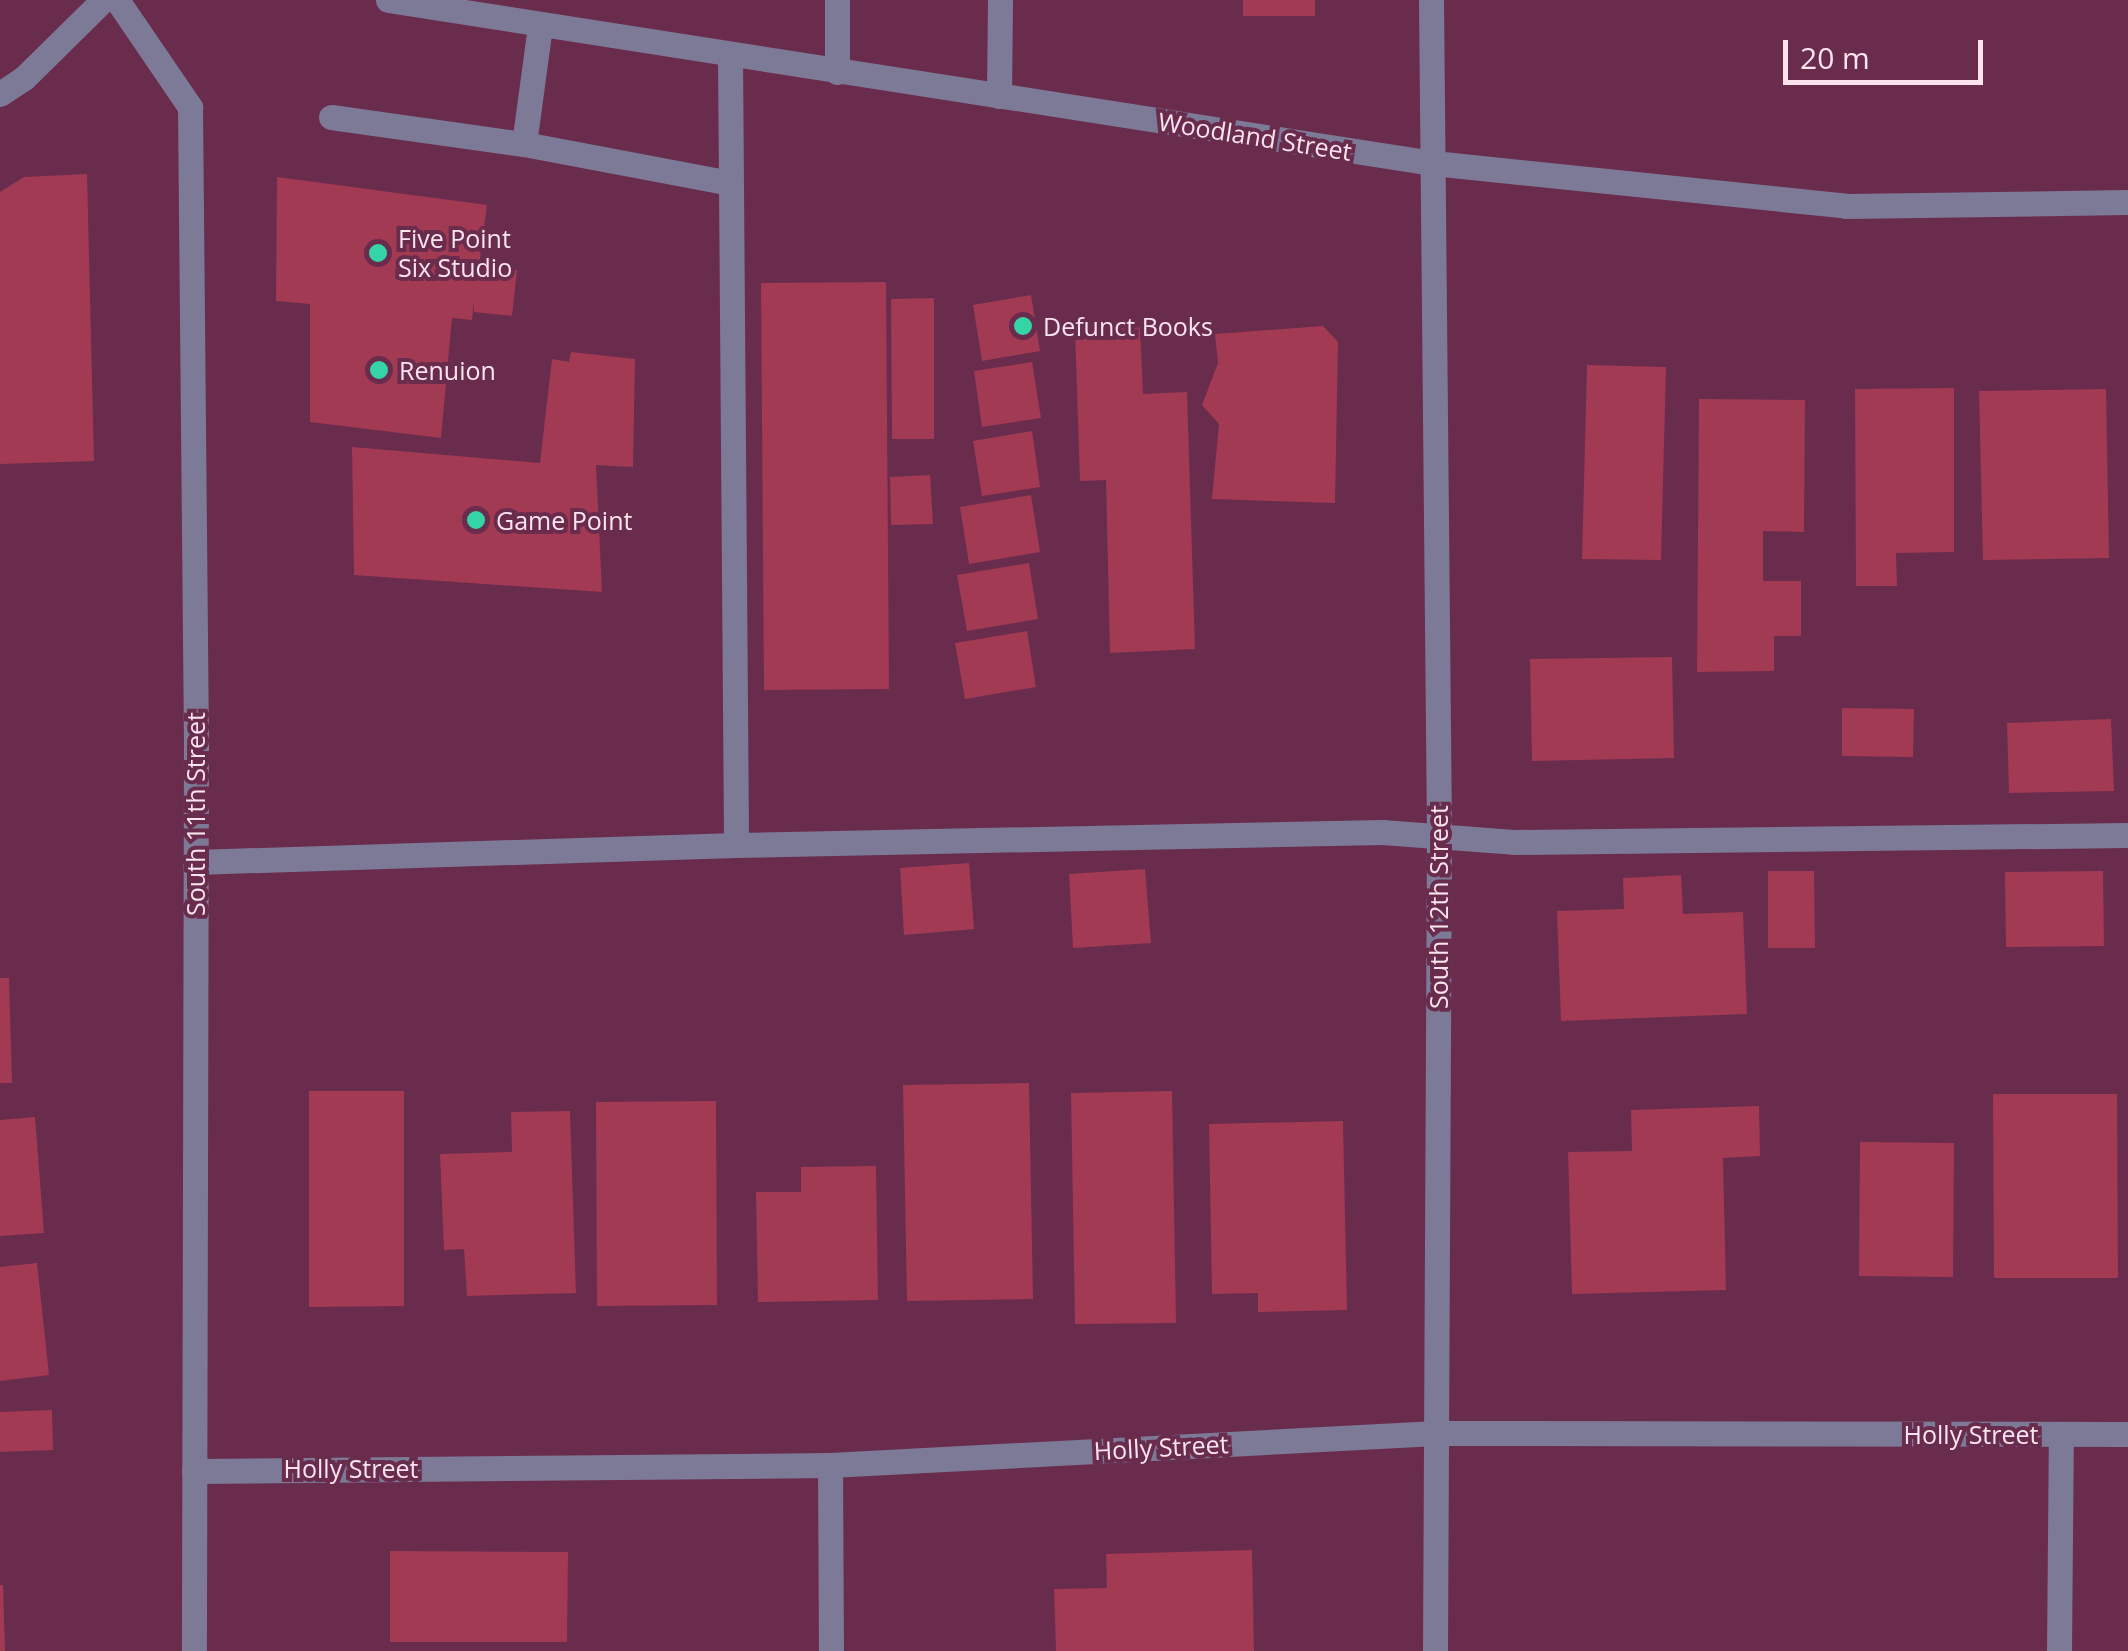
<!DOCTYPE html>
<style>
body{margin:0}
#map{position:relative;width:2128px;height:1651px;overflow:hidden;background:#692c4d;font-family:"Open Sans",sans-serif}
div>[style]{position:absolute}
.building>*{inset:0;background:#a23a53}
.minor>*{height:25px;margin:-12.5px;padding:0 12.5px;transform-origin:12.5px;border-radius:12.5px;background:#7d7a97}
.dots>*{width:28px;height:28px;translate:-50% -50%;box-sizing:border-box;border:5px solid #692c4d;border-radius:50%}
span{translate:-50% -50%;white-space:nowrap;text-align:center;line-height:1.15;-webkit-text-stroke:8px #692c4d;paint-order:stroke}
.street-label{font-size:25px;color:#fbe4ee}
.poi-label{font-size:25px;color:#fbe4ee}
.left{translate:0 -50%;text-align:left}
.scale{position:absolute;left:1783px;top:40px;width:200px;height:45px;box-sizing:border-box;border:5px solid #fbe4ee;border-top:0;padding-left:12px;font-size:30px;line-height:35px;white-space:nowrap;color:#fbe4ee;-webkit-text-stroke:8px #692c4d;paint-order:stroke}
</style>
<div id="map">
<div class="building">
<div style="clip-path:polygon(1243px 0,1315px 0,1315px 16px,1243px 16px)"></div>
<div style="clip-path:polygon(87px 174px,94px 461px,0 464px,0 192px,24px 177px)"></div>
<div style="clip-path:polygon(277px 177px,487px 205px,479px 266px,517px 270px,512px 316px,474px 312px,474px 301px,472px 320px,452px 318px,441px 438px,310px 422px,310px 304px,276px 301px)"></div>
<div style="clip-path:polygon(886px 282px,889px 689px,764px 690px,761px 283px)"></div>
<div style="clip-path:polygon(1031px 295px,1040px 351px,982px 361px,973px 305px)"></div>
<div style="clip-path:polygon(934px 298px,934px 439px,892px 439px,891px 299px)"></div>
<div style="clip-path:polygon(1323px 326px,1338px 342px,1335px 503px,1212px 499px,1219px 424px,1202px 405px,1218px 363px,1215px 334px)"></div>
<div style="clip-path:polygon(1140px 327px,1143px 394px,1187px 392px,1195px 649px,1110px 653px,1106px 480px,1080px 481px,1075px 330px)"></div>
<div style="clip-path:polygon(571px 352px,635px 359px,633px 467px,596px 465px,602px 592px,354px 575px,352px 447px,540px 463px,552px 359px,569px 362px)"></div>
<div style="clip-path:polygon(1032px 362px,1041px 418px,982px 427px,974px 371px)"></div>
<div style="clip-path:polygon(1587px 365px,1666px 367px,1661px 560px,1582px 559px)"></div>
<div style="clip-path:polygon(1954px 388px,1954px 552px,1896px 553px,1897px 586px,1856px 586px,1855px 389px)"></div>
<div style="clip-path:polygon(2106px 389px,2109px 558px,1983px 560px,1979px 391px)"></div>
<div style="clip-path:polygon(1699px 399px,1805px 400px,1804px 532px,1763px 531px,1763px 581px,1801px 581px,1801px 636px,1774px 636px,1774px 671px,1697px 672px)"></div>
<div style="clip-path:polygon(1032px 431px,1040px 487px,982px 496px,973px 441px)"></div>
<div style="clip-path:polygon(930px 475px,933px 524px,891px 525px,890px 477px)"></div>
<div style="clip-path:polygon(1031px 495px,1040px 552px,969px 564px,960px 507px)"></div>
<div style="clip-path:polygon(1029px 563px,1038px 619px,967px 631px,957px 575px)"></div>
<div style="clip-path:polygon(1027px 631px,1036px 687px,965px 699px,955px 643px)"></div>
<div style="clip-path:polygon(1672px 657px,1674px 758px,1532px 761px,1530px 659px)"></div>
<div style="clip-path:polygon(1842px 708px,1914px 709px,1913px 757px,1842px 756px)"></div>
<div style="clip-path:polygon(2111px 719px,2114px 791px,2009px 793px,2007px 723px)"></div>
<div style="clip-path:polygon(969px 863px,974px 929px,904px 935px,900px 868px)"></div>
<div style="clip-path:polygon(1145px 869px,1151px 943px,1073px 948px,1069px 874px)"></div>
<div style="clip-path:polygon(1768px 871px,1814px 871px,1815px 948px,1768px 948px)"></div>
<div style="clip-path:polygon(2103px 871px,2104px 946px,2006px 947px,2005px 872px)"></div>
<div style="clip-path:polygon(1681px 875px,1683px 914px,1743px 912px,1747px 1014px,1561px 1021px,1557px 911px,1624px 909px,1623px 878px)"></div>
<div style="clip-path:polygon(0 978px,9px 978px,12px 1083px,0 1083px)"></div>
<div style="clip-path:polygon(1029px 1083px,1033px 1299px,907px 1301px,903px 1085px)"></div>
<div style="clip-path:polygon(309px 1091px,404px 1091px,404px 1306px,309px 1307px)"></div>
<div style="clip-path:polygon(1172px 1091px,1176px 1323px,1075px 1324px,1071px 1093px)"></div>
<div style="clip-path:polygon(1993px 1094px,2117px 1094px,2118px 1278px,1994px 1278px)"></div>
<div style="clip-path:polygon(716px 1101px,717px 1305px,597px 1306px,596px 1102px)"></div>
<div style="clip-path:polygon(1759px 1106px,1760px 1156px,1723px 1158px,1726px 1290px,1572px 1294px,1568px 1152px,1632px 1151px,1631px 1110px)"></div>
<div style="clip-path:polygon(570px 1111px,576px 1293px,467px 1296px,464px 1249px,444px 1250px,440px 1154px,512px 1152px,511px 1112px)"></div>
<div style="clip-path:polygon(35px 1117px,44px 1233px,0 1236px,0 1120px)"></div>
<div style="clip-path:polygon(1343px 1121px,1347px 1310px,1258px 1312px,1258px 1293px,1212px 1294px,1209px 1124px)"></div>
<div style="clip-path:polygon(1860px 1142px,1954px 1143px,1953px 1277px,1859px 1276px)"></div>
<div style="clip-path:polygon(876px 1166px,878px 1300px,758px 1302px,756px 1192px,801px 1192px,801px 1167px)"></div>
<div style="clip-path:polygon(37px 1263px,49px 1375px,0 1381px,0 1267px)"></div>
<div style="clip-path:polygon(52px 1410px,53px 1450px,0 1452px,0 1412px)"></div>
<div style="clip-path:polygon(1252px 1550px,1254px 1651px,1056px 1651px,1054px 1589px,1107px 1588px,1106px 1554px)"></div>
<div style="clip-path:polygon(390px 1551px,568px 1552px,567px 1642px,390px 1642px)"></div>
<div style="clip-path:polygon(0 1585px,3px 1585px,5px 1651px,0 1651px)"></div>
</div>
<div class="minor">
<div style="left:117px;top:0;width:130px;rotate:55.7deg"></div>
<div style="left:190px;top:107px;width:633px;rotate:89.46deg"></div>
<div style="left:196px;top:740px;width:911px;rotate:90.13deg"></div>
<div style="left:388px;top:0;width:1058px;rotate:8.87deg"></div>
<div style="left:1433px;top:163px;width:415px;rotate:5.9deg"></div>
<div style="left:1846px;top:206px;width:282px;rotate:-0.8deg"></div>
<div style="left:837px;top:0;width:72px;rotate:90deg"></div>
<div style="left:1431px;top:0;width:833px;rotate:89.45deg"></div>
<div style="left:1439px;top:833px;width:818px;rotate:90.28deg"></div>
<div style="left:730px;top:55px;width:790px;rotate:89.56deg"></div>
<div style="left:0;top:94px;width:29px;rotate:-34deg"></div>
<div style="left:24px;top:78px;width:111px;rotate:-44.6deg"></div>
<div style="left:999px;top:96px;width:96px;rotate:-89.4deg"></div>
<div style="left:331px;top:117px;width:195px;rotate:8deg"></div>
<div style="left:524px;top:144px;width:120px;rotate:-82.3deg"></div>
<div style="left:524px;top:144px;width:210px;rotate:10.7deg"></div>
<div style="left:195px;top:862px;width:541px;rotate:-1.8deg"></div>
<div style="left:736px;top:845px;width:646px;rotate:-1.15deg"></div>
<div style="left:1382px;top:832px;width:132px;rotate:4.3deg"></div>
<div style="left:1514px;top:842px;width:614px;rotate:-0.65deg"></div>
<div style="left:830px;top:1465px;width:186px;rotate:89.7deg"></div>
<div style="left:194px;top:1471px;width:636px;rotate:-0.54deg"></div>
<div style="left:830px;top:1465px;width:607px;rotate:-3.02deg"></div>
<div style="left:1436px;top:1433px;width:692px;rotate:0.08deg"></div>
<div style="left:2059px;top:1651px;width:217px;rotate:-89.5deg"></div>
</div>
<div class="dots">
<div style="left:378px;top:253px;background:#35d4a7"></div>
<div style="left:1023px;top:326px;background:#35d4a7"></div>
<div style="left:379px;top:370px;background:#35d4a7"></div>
<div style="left:476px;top:520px;background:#35d4a7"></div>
</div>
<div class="street-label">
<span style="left:1255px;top:136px;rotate:9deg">Woodland Street</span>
<span style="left:195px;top:814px;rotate:-90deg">South 11th Street</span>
<span style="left:1438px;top:907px;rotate:-90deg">South 12th Street</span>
<span style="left:1971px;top:1434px">Holly Street</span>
<span style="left:1161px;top:1447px;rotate:-3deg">Holly Street</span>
<span style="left:351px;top:1468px">Holly Street</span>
</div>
<div class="poi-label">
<span class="left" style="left:398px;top:253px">Five Point<br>Six Studio</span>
<span class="left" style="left:1043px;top:326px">Defunct Books</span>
<span class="left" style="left:399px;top:370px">Renuion</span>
<span class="left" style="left:496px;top:520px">Game Point</span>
</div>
<div class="scale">20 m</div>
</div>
